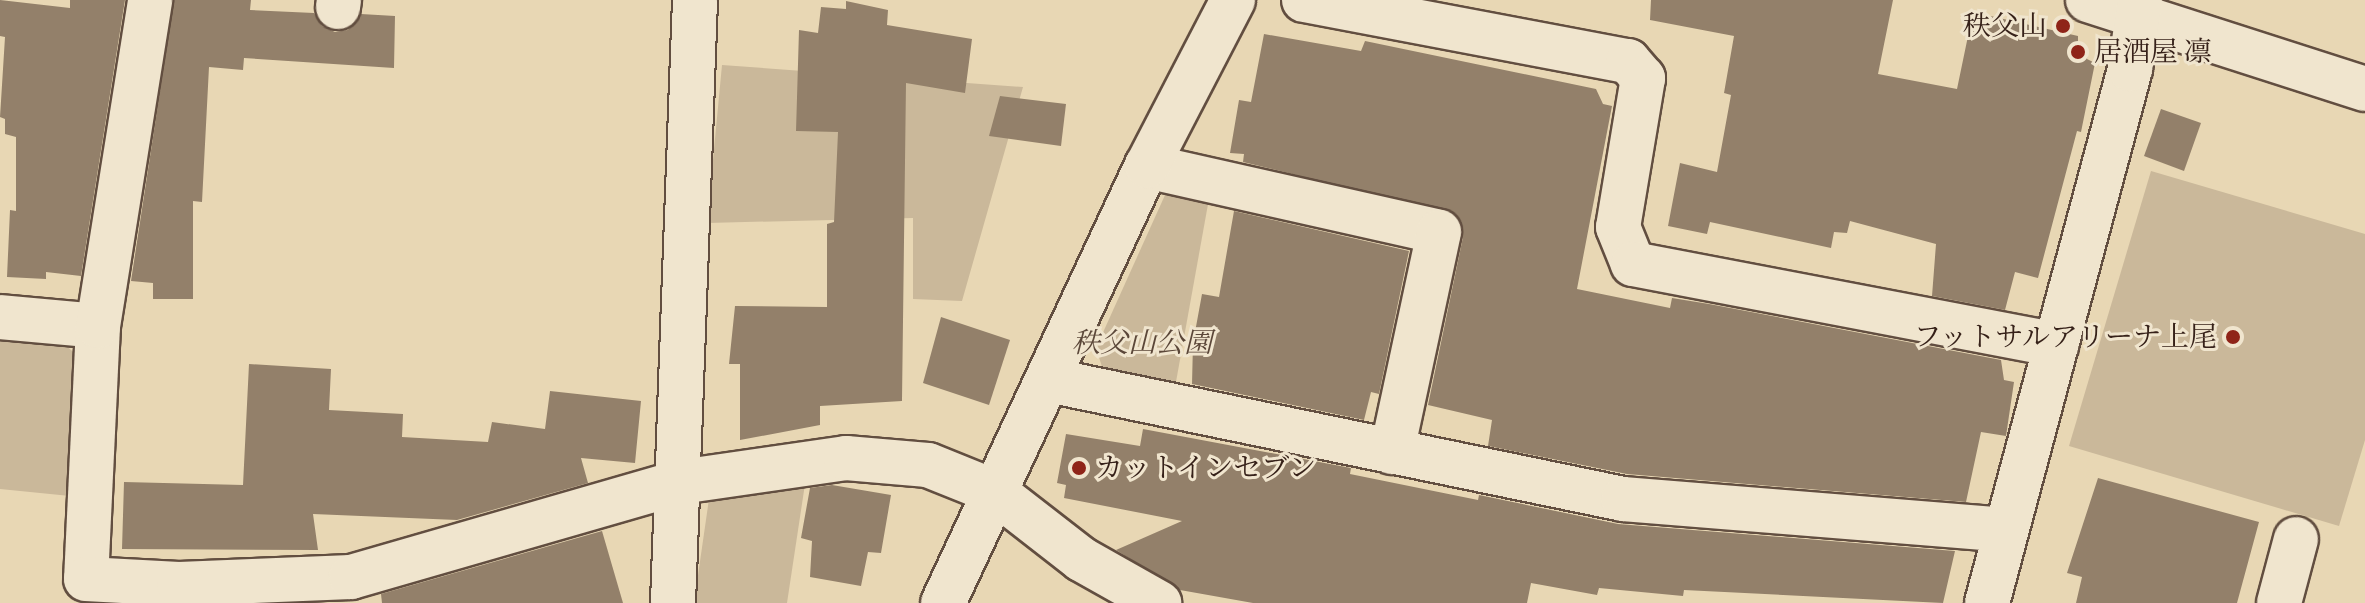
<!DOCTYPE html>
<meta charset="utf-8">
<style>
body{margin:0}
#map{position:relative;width:2365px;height:603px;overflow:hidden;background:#e8d7b4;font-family:Alegreya,"Noto Serif JP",serif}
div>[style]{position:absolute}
.green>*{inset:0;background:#cab89a}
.building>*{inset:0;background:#93806a}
.roads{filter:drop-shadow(2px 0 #624e40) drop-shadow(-2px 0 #624e40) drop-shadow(0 2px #624e40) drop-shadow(0 -2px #624e40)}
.minor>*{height:44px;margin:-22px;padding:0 22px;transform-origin:22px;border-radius:22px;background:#f0e5ce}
.dots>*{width:22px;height:22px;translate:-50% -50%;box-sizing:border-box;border:4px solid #f0e5ce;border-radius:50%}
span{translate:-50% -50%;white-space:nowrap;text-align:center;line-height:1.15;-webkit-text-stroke:6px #f0e5ce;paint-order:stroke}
.poi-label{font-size:28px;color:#362119}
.right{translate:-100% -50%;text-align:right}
.left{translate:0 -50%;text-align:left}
.park-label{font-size:28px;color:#5b4739;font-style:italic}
</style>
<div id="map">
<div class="green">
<div style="clip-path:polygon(722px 65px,1023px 87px,962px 301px,913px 299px,913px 218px,707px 223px)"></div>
<div style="clip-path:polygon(2151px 171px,2365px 234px,2365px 440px,2339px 526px,2069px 446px)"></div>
<div style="clip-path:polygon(1170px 184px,1210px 193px,1174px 393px,1105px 376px,1096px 348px)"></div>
<div style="clip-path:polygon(0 334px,55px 336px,79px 357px,70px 496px,0 489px)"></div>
<div style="clip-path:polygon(805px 484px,787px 603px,694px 603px,709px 499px)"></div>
</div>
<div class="building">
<div style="clip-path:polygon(0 0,70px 8px,70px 0,125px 0,81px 276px,46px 272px,46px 279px,7px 277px,10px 210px,16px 211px,16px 137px,5px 134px,5px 119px,0 117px,5px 37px,0 36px)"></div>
<div style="clip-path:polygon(174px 0,251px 0,250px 10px,314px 13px,322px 26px,335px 32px,348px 30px,361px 14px,395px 16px,394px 68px,244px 58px,243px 70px,209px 67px,202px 202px,193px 201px,193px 299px,153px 299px,153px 283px,131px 281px)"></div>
<div style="clip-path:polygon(1651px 0,1893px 0,1878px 74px,1957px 89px,1973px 12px,2078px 36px,2078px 43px,2088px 48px,2087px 59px,2095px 63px,2081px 132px,2077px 131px,2038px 278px,2015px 272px,2005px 310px,1932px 296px,1936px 244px,1850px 221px,1847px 233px,1834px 232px,1831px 248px,1710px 222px,1707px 234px,1668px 226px,1680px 163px,1717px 172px,1731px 95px,1724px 93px,1734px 36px,1650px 20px)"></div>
<div style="clip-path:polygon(846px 1px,888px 10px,887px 25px,972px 39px,965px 93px,906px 83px,902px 401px,820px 406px,820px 425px,740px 440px,740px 364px,729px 364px,735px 306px,827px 307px,827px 224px,834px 222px,838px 132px,796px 131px,799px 30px,818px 33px,821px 7px,846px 9px)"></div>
<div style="clip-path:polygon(1264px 34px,1361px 51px,1365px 41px,1596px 89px,1603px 104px,1612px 106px,1577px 289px,1670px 308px,1672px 298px,1709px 304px,2001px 360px,2004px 380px,2014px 382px,2006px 436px,1981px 432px,1966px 502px,1627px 474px,1488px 446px,1492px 420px,1428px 405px,1463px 237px,1456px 214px,1243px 162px,1244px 154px,1230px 153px,1239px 100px,1251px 102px)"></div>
<div style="clip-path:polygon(1000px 96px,1066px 104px,1061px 146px,989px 136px)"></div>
<div style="clip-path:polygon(2161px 109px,2201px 123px,2184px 171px,2144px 156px)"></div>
<div style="clip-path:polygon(1234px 211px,1409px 251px,1379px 394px,1371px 392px,1364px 420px,1192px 384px,1193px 343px,1202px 294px,1219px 297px)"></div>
<div style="clip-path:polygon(941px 317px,1010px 340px,989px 405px,923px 383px)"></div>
<div style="clip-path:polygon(249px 364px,331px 369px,329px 410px,403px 414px,402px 437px,488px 442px,492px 422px,545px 429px,550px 391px,641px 401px,635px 463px,581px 458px,588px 483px,457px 520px,313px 514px,318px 550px,122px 549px,124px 482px,243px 485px)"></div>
<div style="clip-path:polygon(1143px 429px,1351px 468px,1350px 474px,1478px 500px,1479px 495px,1618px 524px,1955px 551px,1943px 603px,1684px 590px,1683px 596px,1599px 588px,1597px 595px,1531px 583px,1527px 603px,1253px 603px,1180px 590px,1116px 550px,1182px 521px,1064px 498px,1066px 485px,1057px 483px,1066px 434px,1140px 446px)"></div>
<div style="clip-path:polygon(2098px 478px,2259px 522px,2237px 603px,2076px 603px,2082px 577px,2067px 573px)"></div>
<div style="clip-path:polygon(832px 485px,891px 495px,881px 553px,868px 552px,861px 586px,810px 577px,812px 541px,801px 538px,810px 488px)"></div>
<div style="clip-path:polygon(602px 531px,623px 603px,382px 603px,381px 594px)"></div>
</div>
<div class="roads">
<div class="minor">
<div style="left:1304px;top:0;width:330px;rotate:10.7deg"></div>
<div style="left:1628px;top:61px;width:23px;rotate:49deg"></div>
<div style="left:1643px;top:78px;width:151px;rotate:99.5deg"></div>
<div style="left:1618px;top:227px;width:40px;rotate:68deg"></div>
<div style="left:1633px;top:264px;width:431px;rotate:10.8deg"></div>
<div style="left:2088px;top:0;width:291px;rotate:17.8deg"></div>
<div style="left:338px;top:7px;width:7px;rotate:-82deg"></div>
<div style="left:1147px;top:166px;width:299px;rotate:12.7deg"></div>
<div style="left:1439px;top:232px;width:225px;rotate:102.1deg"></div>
<div style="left:0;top:317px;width:98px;rotate:5.2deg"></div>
<div style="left:98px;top:326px;width:253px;rotate:92.7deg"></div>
<div style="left:86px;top:579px;width:93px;rotate:3.1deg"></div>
<div style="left:179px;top:584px;width:172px;rotate:-2.3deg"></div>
<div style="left:351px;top:577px;width:342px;rotate:-16.1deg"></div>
<div style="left:680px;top:482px;width:168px;rotate:-8.2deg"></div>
<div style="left:846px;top:458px;width:82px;rotate:4.9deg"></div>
<div style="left:928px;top:465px;width:72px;rotate:21.9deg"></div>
<div style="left:995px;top:492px;width:109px;rotate:37.9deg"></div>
<div style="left:1081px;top:559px;width:90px;rotate:29.4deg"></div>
<div style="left:98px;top:326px;width:330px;rotate:-80.9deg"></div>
<div style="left:1048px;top:380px;width:587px;rotate:11.69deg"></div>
<div style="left:1623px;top:499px;width:384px;rotate:4.6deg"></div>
<div style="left:673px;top:603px;width:603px;rotate:-87.91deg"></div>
<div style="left:943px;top:603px;width:482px;rotate:-65deg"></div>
<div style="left:1147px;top:166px;width:187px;rotate:-62.6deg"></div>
<div style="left:1987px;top:603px;width:553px;rotate:-75.01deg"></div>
<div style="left:2130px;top:69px;width:70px;rotate:-81.8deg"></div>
<div style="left:2279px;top:603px;width:66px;rotate:-75.1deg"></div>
</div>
</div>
<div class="dots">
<div style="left:2063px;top:26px;background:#8f2418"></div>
<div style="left:2078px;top:52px;background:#8f2418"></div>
<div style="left:2233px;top:337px;background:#8f2418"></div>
<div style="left:1079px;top:468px;background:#8f2418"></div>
</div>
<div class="poi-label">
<span class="right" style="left:2047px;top:26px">秩父山</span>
<span class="left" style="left:2094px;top:52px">居酒屋 凛</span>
<span class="right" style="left:2217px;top:337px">フットサルアリーナ上尾</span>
<span class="left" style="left:1095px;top:468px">カットインセブン</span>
</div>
<div class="park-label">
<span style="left:1142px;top:343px">秩父山公園</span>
</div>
</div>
